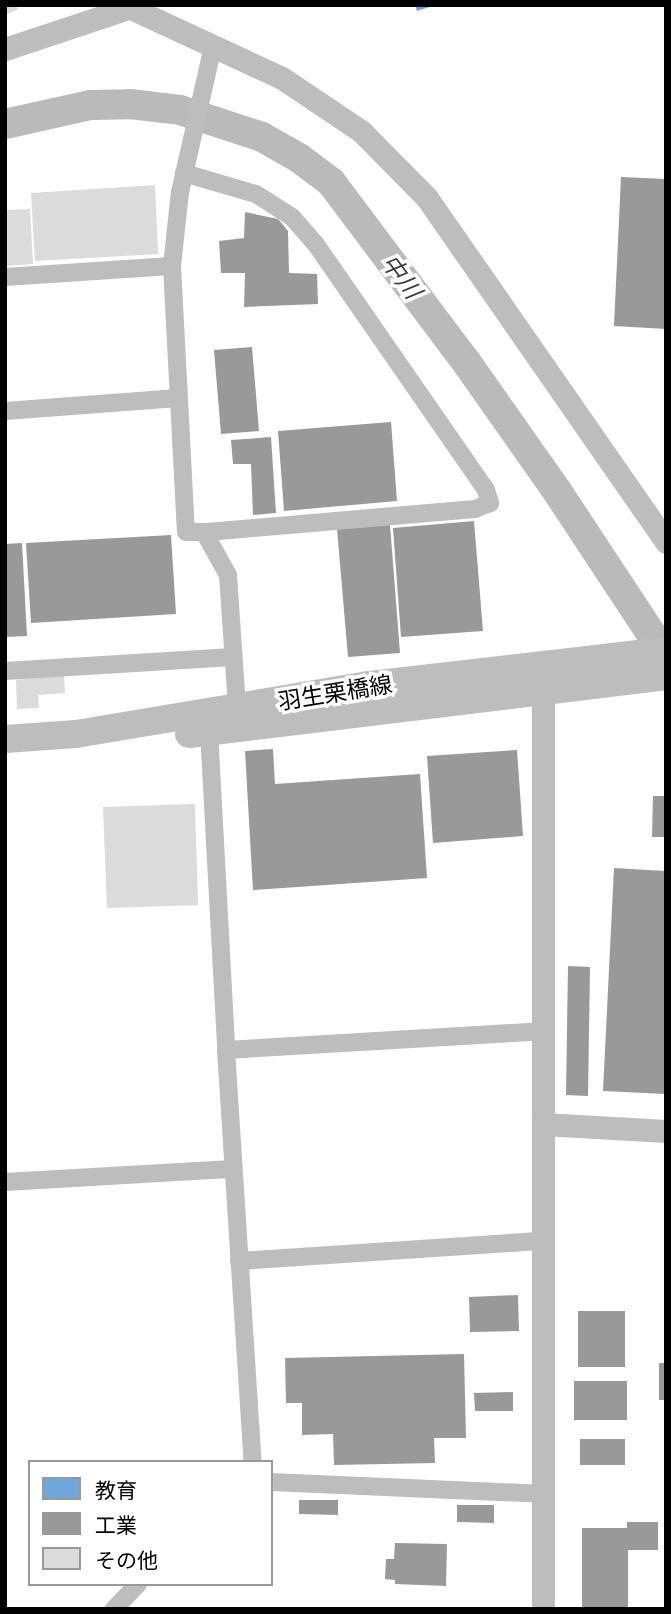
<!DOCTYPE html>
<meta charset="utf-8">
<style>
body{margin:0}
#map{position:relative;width:671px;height:1614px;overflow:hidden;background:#fff;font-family:Barlow,"Noto Sans JP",sans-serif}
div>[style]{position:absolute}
.schools>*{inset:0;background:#6fa8dc}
.industry>*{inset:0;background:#999}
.river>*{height:30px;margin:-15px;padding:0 15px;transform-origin:15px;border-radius:15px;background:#bababa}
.building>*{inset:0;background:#dbdbdb}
.minor>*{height:18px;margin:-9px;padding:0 9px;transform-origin:9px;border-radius:9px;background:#bdbdbd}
.tertiary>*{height:23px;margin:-11.5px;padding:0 11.5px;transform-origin:11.5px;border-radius:11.5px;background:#bdbdbd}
.primary>*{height:28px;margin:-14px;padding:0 14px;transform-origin:14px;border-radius:14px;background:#bdbdbd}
span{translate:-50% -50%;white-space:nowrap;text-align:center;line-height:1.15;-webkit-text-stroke:7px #fff;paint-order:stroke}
.street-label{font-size:23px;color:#000}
.water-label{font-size:24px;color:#3d3d3d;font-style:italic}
.frame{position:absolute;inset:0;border:7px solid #000;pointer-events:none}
.legend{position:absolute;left:28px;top:1460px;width:245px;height:126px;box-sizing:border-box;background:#fff;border:2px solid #999;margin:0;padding:9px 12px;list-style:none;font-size:21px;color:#000}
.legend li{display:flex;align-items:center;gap:14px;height:35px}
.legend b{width:35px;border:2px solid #999}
</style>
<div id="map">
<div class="schools">
<div style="clip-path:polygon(415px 5px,433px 5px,433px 6px,417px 11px)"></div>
</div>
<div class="industry">
<div style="clip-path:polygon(621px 177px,666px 179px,666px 329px,614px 326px)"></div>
<div style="clip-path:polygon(245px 212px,278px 219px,288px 231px,289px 273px,317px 274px,318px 304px,244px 307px,245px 273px,221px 273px,219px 241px,244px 238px)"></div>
<div style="clip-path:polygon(252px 347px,259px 431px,221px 434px,214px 350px)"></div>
<div style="clip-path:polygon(391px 422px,397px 501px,284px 511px,278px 431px)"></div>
<div style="clip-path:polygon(271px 437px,276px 513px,253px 515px,251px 464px,233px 464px,231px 440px)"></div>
<div style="clip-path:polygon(474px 521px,483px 631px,401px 637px,393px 528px)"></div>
<div style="clip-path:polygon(390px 525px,400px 653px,348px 657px,337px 529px)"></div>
<div style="clip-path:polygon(171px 535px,176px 614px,31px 623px,26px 543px)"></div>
<div style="clip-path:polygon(22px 543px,27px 636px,5px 637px,5px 544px)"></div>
<div style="clip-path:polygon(273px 749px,275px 784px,420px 774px,427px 878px,253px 890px,245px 751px)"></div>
<div style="clip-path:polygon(517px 750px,523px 836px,433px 843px,427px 756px)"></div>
<div style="clip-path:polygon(653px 796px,666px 796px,666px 837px,652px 837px)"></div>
<div style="clip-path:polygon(614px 868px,666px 871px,666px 1094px,603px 1091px)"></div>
<div style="clip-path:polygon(568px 966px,590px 967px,588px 1096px,566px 1095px)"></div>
<div style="clip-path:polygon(518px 1295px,519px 1331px,470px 1332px,469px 1297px)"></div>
<div style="clip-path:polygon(578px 1311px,625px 1311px,625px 1367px,578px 1367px)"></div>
<div style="clip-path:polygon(464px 1354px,466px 1438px,434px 1438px,435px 1463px,334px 1465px,333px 1434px,302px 1435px,302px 1403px,286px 1403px,285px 1358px)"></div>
<div style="clip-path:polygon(659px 1363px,666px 1363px,666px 1400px,659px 1400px)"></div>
<div style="clip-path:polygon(574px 1381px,627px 1381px,627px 1420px,574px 1420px)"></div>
<div style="clip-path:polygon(513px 1392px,513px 1411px,475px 1411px,474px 1393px)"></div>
<div style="clip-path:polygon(580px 1439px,625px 1439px,625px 1465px,580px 1465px)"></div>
<div style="clip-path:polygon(299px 1500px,338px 1500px,338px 1515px,299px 1514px)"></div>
<div style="clip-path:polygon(457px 1505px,494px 1505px,494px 1523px,457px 1522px)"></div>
<div style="clip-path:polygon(627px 1522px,658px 1522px,658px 1550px,628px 1550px,628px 1609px,582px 1609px,582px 1528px,627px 1528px)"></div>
<div style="clip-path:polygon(395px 1543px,447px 1544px,446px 1586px,395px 1584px,395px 1580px,385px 1579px,386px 1559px,394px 1559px)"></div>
</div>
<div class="river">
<div style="left:5px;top:124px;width:88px;rotate:-12.5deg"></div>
<div style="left:91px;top:105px;width:39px;rotate:-1deg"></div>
<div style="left:130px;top:104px;width:50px;rotate:6.8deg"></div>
<div style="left:180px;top:110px;width:86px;rotate:18.2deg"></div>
<div style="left:262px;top:137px;width:43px;rotate:29.6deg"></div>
<div style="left:299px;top:158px;width:40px;rotate:37deg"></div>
<div style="left:331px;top:182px;width:226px;rotate:53.1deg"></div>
<div style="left:467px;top:363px;width:156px;rotate:54.9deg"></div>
<div style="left:557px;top:491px;width:198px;rotate:56.6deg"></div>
</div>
<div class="building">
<div style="clip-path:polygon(5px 5px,16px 5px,18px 9px,5px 15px)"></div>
<div style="clip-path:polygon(155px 185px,158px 254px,35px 261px,31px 193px)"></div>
<div style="clip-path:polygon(30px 209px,33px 264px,5px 266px,5px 210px)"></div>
<div style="clip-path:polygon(64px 674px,65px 693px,38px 695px,39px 708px,17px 709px,16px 680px)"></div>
<div style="clip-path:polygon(195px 804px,198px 905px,107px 908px,103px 807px)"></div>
</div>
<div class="minor">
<div style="left:213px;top:46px;width:150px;rotate:102.7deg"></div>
<div style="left:180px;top:192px;width:74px;rotate:96.2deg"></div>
<div style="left:172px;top:266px;width:266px;rotate:87deg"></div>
<div style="left:186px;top:532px;width:18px"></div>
<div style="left:204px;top:532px;width:49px;rotate:60.8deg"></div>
<div style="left:228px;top:575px;width:132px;rotate:86.1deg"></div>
<div style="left:184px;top:173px;width:75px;rotate:16.3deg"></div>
<div style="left:256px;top:194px;width:43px;rotate:32.6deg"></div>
<div style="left:292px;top:217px;width:35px;rotate:49deg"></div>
<div style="left:315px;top:243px;width:300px;rotate:55.3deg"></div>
<div style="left:486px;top:490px;width:14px;rotate:73deg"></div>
<div style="left:490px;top:503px;width:16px;rotate:158deg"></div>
<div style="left:475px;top:509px;width:272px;rotate:175.1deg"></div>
<div style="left:5px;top:277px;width:167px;rotate:-3.8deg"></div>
<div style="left:5px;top:411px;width:174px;rotate:-4.3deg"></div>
<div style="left:5px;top:671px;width:228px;rotate:-3.5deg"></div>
<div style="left:209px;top:731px;width:319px;rotate:86.9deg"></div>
<div style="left:226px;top:1050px;width:413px;rotate:86.3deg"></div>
<div style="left:226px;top:1050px;width:317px;rotate:-3.4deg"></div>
<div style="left:5px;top:1182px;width:228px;rotate:-3.3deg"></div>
<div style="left:239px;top:1261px;width:304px;rotate:-3.8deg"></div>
<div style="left:271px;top:1482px;width:271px;rotate:2.5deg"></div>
<div style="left:114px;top:1609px;width:35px;rotate:-46deg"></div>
</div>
<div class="tertiary">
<div style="left:131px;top:8px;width:166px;rotate:24.9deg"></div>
<div style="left:282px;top:78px;width:95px;rotate:33.9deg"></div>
<div style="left:361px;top:131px;width:94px;rotate:45.4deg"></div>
<div style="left:427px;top:198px;width:419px;rotate:55.2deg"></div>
<div style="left:5px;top:49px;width:139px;rotate:-18.4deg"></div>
<div style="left:540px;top:676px;width:13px;rotate:77deg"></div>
<div style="left:543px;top:689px;width:920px;rotate:90deg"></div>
<div style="left:543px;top:1124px;width:123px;rotate:3.3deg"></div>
</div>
<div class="primary">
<div style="left:189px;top:734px;width:481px;rotate:-6.9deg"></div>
<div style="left:5px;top:739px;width:71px;rotate:-4deg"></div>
<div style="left:76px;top:734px;width:298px;rotate:-9.5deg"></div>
<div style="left:370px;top:685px;width:298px;rotate:-6.6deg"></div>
</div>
<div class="street-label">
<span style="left:335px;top:692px;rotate:-9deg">羽生栗橋線</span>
</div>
<div class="water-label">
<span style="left:402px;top:276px;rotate:53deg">中川</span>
</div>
<div class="frame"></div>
<ul class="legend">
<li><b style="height:19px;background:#6fa8dc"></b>教育</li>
<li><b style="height:19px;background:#999"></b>工業</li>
<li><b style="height:19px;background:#dbdbdb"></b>その他</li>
</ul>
</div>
